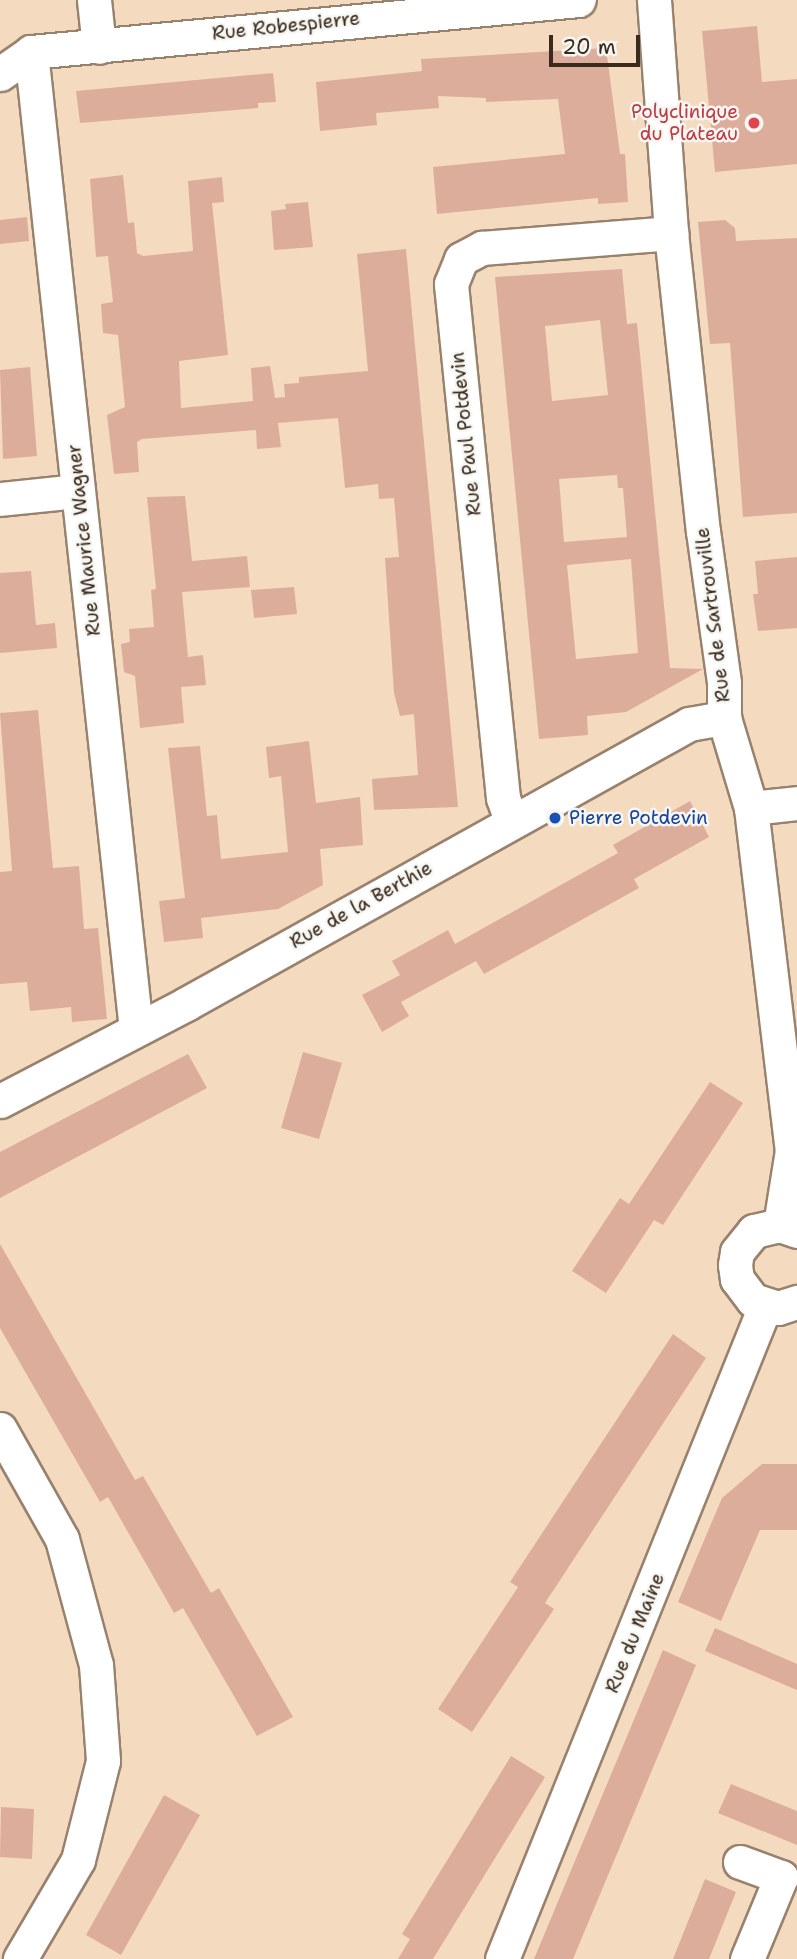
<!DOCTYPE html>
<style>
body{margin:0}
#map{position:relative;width:797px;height:1959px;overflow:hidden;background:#f4dbbf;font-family:"Shantell Sans",sans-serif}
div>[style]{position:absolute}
.building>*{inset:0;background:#ddad9b}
.roads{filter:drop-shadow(2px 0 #98826e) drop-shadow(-2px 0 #98826e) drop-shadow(0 2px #98826e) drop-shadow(0 -2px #98826e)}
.street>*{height:33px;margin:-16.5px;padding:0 16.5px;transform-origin:16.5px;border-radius:16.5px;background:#fff}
.dots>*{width:19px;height:19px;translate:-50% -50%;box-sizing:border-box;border:4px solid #f6f6f2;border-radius:50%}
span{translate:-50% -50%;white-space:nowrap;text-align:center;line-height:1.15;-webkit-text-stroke:5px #f6f6f2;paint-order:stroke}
.street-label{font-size:19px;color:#3b2a1e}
.health-label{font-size:19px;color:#be3a42}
.right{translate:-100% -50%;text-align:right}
.transit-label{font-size:19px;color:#164399}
.left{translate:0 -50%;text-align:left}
.scale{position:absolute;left:549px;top:35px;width:91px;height:32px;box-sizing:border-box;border:4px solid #3b2a1e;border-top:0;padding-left:9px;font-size:21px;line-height:24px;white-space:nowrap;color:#3b2a1e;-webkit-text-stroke:5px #f6f6f2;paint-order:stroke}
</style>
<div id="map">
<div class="building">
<div style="clip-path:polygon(757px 26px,762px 82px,797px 79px,797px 164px,715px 172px,702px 31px)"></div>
<div style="clip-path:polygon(606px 48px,620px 154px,625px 154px,628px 202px,598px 204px,598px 198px,437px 214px,433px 167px,565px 154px,558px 99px,486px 102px,486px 98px,438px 96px,439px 108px,376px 113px,377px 125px,320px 131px,316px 82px,422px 71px,421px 59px)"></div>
<div style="clip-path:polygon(273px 73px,276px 102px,258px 103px,258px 108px,80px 123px,76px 91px)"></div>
<div style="clip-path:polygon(123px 175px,128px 223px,134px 222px,137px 253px,143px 256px,193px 251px,188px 181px,222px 177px,224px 202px,212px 203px,228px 355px,179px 361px,181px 408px,253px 401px,251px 368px,270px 366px,275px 398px,285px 397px,284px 384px,299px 383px,299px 377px,368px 371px,357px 254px,406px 249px,458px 807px,374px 810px,372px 779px,418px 775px,414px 714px,400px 716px,394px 693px,385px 558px,399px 557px,394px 498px,379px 499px,378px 484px,345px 488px,338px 418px,278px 423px,281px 447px,257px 449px,256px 430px,142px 439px,137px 442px,139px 472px,114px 474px,107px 415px,125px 407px,118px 335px,103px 333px,101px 304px,113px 302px,108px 256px,96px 257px,90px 179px)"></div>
<div style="clip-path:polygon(308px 202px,313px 247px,274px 250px,271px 211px,286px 209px,285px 204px)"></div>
<div style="clip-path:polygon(27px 217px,29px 241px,0 244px,0 220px)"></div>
<div style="clip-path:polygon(725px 220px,735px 228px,736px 241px,797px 238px,797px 513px,743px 517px,730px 343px,710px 344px,698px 222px)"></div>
<div style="clip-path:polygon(evenodd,622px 269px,627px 324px,637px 323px,670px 668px,703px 669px,626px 712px,587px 716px,588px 735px,539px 739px,495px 277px,622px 269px,600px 320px,608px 395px,552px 401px,545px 326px,600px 320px,622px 269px,617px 475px,618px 488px,623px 488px,627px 537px,564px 542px,559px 479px,617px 475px,622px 269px,631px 559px,638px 653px,576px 659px,567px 565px,631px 559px)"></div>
<div style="clip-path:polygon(30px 367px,37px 456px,3px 459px,0 370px)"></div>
<div style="clip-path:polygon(185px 496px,192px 561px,247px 556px,250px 587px,182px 592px,188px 657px,203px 655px,206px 685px,181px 687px,184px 723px,140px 728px,135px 676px,124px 672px,121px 644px,130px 642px,129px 629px,154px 627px,151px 590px,156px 589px,147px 497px)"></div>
<div style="clip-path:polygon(797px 557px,797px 628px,758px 631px,753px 594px,758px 594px,755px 561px)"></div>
<div style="clip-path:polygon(31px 571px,36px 625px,55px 623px,57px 648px,0 653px,0 573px)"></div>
<div style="clip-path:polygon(294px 587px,297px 614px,254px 618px,251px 590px)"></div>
<div style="clip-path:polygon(38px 710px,53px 868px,79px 866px,84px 929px,98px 928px,107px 1019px,72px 1022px,71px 1007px,30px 1011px,27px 982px,0 984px,0 872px,12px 871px,0 713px)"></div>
<div style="clip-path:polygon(309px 741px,316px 803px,360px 797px,363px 845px,320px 849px,323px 885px,278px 909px,201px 918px,203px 938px,164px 942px,159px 901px,185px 898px,168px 748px,200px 746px,207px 816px,217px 815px,221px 859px,288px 852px,281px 776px,269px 778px,266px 747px)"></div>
<div style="clip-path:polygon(690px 801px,709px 837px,634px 879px,639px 888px,484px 974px,476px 961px,401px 1002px,409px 1016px,382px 1032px,362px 995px,400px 975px,392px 961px,448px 930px,455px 944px,618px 853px,613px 845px)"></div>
<div style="clip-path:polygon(303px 1052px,342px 1063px,319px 1139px,281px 1128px)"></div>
<div style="clip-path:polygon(188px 1054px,207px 1088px,0 1198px,0 1152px)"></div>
<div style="clip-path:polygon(710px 1082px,743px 1103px,663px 1225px,654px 1220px,606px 1293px,572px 1271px,620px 1198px,629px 1204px)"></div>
<div style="clip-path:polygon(0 1244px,135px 1480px,143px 1476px,211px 1593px,219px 1588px,293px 1717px,257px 1736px,183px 1608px,174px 1613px,108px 1497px,100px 1502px,0 1328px)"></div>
<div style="clip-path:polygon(673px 1334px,706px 1358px,545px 1603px,554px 1609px,472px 1732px,438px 1709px,518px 1587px,510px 1582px)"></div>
<div style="clip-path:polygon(762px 1464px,797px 1464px,797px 1530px,760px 1530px,721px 1621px,678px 1602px,722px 1498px)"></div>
<div style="clip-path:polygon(715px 1628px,797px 1664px,797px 1690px,705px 1651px)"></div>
<div style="clip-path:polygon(663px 1650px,696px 1665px,573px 1959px,534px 1959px)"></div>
<div style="clip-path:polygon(511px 1756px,545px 1777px,433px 1959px,398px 1959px,410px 1939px,402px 1934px)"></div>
<div style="clip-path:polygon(731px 1784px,797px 1811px,797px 1845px,718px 1813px)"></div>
<div style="clip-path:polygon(164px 1795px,200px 1815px,121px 1955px,86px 1935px)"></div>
<div style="clip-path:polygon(1px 1807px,34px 1809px,32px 1859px,0 1857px)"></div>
<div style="clip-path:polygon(705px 1879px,736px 1892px,709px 1959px,673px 1959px)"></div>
</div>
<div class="roads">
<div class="street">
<div style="left:94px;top:0;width:47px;rotate:83.9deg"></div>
<div style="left:654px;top:0;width:234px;rotate:85.8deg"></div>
<div style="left:671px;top:233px;width:300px;rotate:83.9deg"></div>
<div style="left:703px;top:531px;width:153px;rotate:82.1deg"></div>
<div style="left:724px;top:683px;width:35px;rotate:90deg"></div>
<div style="left:724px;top:718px;width:94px;rotate:73.3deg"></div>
<div style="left:751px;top:808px;width:344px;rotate:83.2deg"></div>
<div style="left:792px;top:1150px;width:76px;rotate:99.1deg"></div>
<div style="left:31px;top:52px;width:983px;rotate:83.87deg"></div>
<div style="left:0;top:74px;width:38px;rotate:-35deg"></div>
<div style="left:31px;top:52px;width:550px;rotate:-5.42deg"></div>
<div style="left:0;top:499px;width:78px;rotate:-5.9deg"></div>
<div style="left:751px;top:808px;width:46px;rotate:-6.2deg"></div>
<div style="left:511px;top:820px;width:23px;rotate:-110deg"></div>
<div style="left:503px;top:798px;width:517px;rotate:-95.78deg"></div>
<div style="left:451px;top:284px;width:27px;rotate:-68deg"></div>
<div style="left:461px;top:259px;width:24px;rotate:-28deg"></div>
<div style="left:482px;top:248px;width:190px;rotate:-4.5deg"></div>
<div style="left:0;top:1101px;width:210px;rotate:-27.5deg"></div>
<div style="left:186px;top:1004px;width:576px;rotate:-29.1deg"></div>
<div style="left:689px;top:724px;width:36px;rotate:-10deg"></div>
<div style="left:797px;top:1231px;width:18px;rotate:-161deg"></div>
<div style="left:780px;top:1225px;width:27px;rotate:167deg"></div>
<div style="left:754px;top:1231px;width:27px;rotate:129deg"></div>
<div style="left:737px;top:1252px;width:13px;rotate:99deg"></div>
<div style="left:735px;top:1265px;width:14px;rotate:82deg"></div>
<div style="left:737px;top:1279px;width:26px;rotate:53deg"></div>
<div style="left:753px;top:1300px;width:26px;rotate:18deg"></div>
<div style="left:778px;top:1308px;width:20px;rotate:-18deg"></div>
<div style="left:0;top:1429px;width:126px;rotate:60.6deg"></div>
<div style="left:62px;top:1539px;width:131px;rotate:74.9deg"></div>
<div style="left:96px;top:1665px;width:96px;rotate:85.8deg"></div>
<div style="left:103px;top:1761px;width:102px;rotate:104.2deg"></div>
<div style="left:78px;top:1860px;width:115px;rotate:120.4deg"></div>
<div style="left:740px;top:1862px;width:44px;rotate:20.1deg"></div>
<div style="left:781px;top:1877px;width:89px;rotate:112.5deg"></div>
<div style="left:502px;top:1959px;width:704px;rotate:-68.06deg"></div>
</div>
</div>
<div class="dots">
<div style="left:754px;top:123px;background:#e0444e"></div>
<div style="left:555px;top:818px;background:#1a4fb4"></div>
</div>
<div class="street-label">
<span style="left:286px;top:26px;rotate:-6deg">Rue Robespierre</span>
<span style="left:466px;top:434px;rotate:-96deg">Rue Paul Potdevin</span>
<span style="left:84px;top:540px;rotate:-96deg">Rue Maurice Wagner</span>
<span style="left:713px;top:615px;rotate:-97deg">Rue de Sartrouville</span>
<span style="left:361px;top:905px;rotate:-29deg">Rue de la Berthie</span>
<span style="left:635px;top:1633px;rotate:-68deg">Rue du Maine</span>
</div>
<div class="health-label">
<span class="right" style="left:738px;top:123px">Polyclinique<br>du Plateau</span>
</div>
<div class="transit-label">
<span class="left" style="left:569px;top:818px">Pierre Potdevin</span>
</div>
<div class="scale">20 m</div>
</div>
